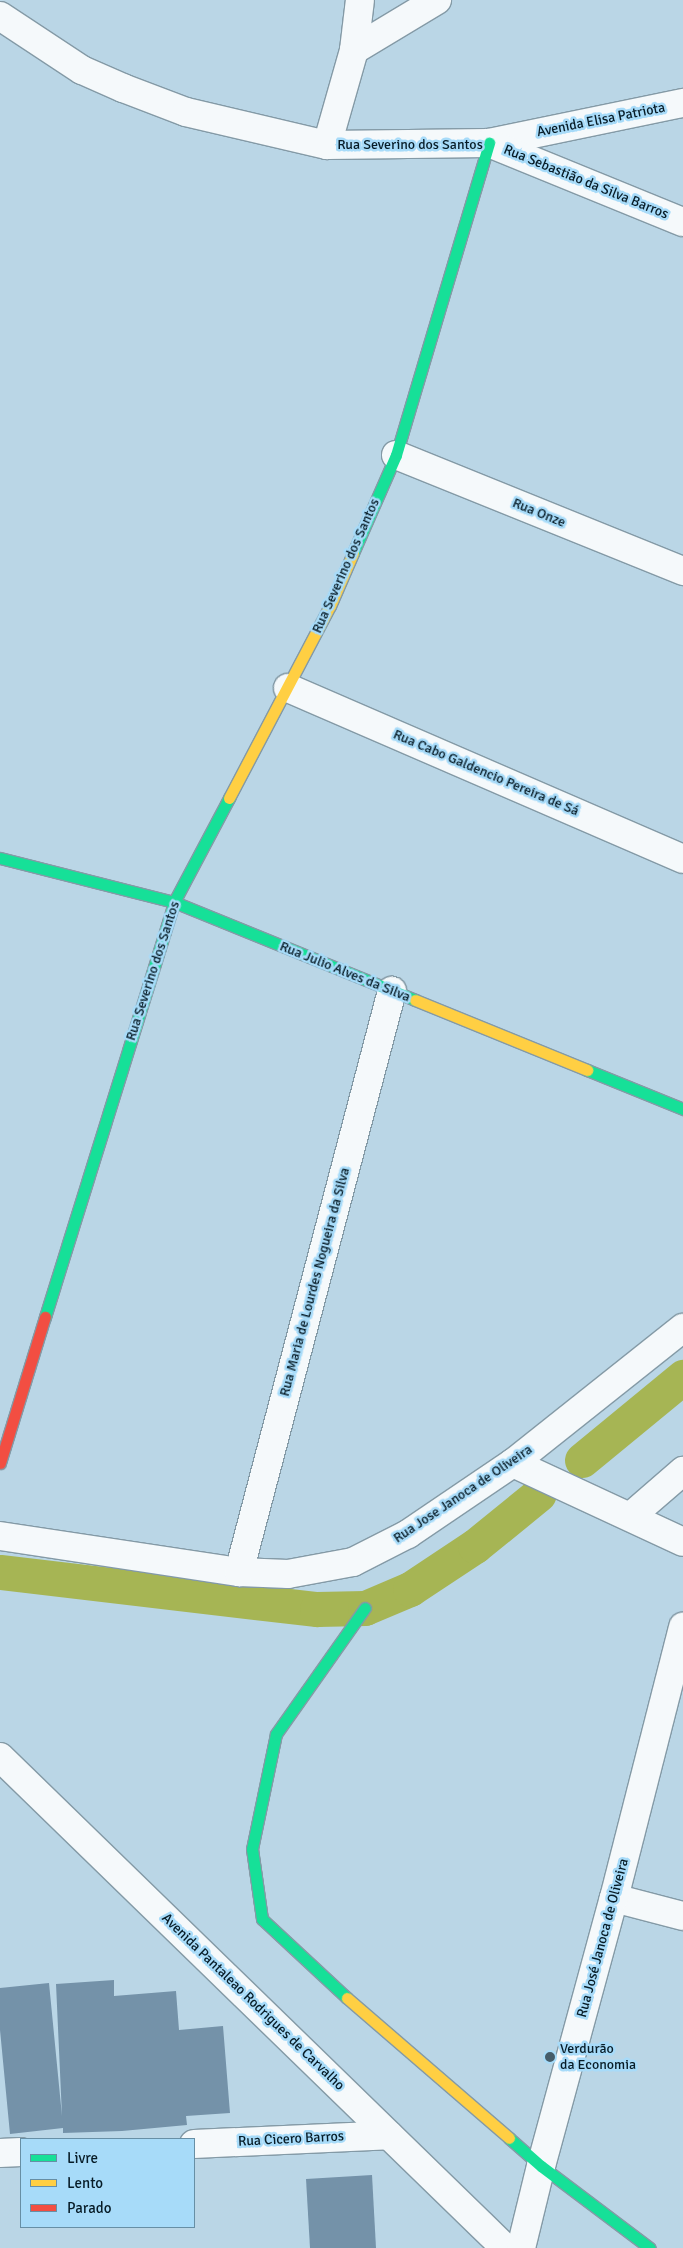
<!DOCTYPE html>
<meta charset="utf-8">
<style>
body{margin:0}
#map{position:relative;width:683px;height:2248px;overflow:hidden;background:#bad6e6;font-family:Signika,sans-serif}
div>[style]{position:absolute}
.canal>*{height:35px;margin:-17.5px;padding:0 17.5px;transform-origin:17.5px;border-radius:17.5px;background:#a6b554}
.building>*{inset:0;background:#7492a9}
.roads{filter:drop-shadow(1px 0 #849aa6) drop-shadow(-1px 0 #849aa6) drop-shadow(0 1px #849aa6) drop-shadow(0 -1px #849aa6)}
.street>*{height:28px;margin:-14px;padding:0 14px;transform-origin:14px;border-radius:14px;background:#f5f9fb}
.fast>*{height:11px;margin:-5.5px;padding:0 5.5px;transform-origin:5.5px;border-radius:5.5px;background:#16e098}
.slow>*{height:11px;margin:-5.5px;padding:0 5.5px;transform-origin:5.5px;border-radius:5.5px;background:#ffcf43}
.jam>*{height:11px;margin:-5.5px;padding:0 5.5px;transform-origin:5.5px;border-radius:5.5px;background:#f24e42}
.dots>*{width:14px;height:14px;translate:-50% -50%;box-sizing:border-box;border:2px solid #a7dbf9;border-radius:50%}
span{translate:-50% -50%;white-space:nowrap;text-align:center;line-height:1.15;-webkit-text-stroke:5px #a7dbf9;paint-order:stroke}
.street-label{font-size:14px;color:#071c27}
.poi-label{font-size:14px;color:#071c27}
.left{translate:0 -50%;text-align:left}
.legend{position:absolute;left:20px;top:2138px;width:175px;height:90px;box-sizing:border-box;background:#a7dbf9;border:1px solid #678fa5;margin:0;padding:6px 9px;list-style:none;font-size:15px;color:#071c27}
.legend li{display:flex;align-items:center;gap:10px;height:25px}
.legend b{width:25px;border:1px solid #678fa5}
</style>
<div id="map">
<div class="canal">
<div style="left:582px;top:1460px;width:131px;rotate:-39.4deg"></div>
<div style="left:0;top:1572px;width:319px;rotate:6.7deg"></div>
<div style="left:317px;top:1609px;width:48px;rotate:-1.2deg"></div>
<div style="left:365px;top:1608px;width:49px;rotate:-22.9deg"></div>
<div style="left:410px;top:1589px;width:78px;rotate:-33.5deg"></div>
<div style="left:475px;top:1546px;width:82px;rotate:-39.1deg"></div>
</div>
<div class="building">
<div style="clip-path:polygon(114px 1980px,114px 1996px,176px 1991px,179px 2030px,223px 2026px,230px 2113px,186px 2116px,187px 2125px,122px 2131px,63px 2133px,63px 2128px,10px 2134px,0 2030px,0 1988px,49px 1983px,62px 2116px,56px 1984px)"></div>
<div style="clip-path:polygon(372px 2175px,376px 2248px,310px 2248px,306px 2179px)"></div>
</div>
<div class="roads">
<div class="street">
<div style="left:0;top:16px;width:98px;rotate:33.4deg"></div>
<div style="left:82px;top:70px;width:45px;rotate:23.7deg"></div>
<div style="left:123px;top:88px;width:67px;rotate:20.9deg"></div>
<div style="left:186px;top:112px;width:145px;rotate:13.2deg"></div>
<div style="left:327px;top:145px;width:162px;rotate:-0.7deg"></div>
<div style="left:489px;top:143px;width:198px;rotate:-11.7deg"></div>
<div style="left:354px;top:50px;width:97px;rotate:-31.1deg"></div>
<div style="left:489px;top:143px;width:209px;rotate:22.2deg"></div>
<div style="left:327px;top:145px;width:99px;rotate:-74.1deg"></div>
<div style="left:354px;top:50px;width:50px;rotate:-83.2deg"></div>
<div style="left:396px;top:455px;width:310px;rotate:22deg"></div>
<div style="left:288px;top:688px;width:430px;rotate:23.4deg"></div>
<div style="left:513px;top:1463px;width:187px;rotate:24.9deg"></div>
<div style="left:631px;top:1516px;width:69px;rotate:-40.9deg"></div>
<div style="left:0;top:1536px;width:242px;rotate:8.6deg"></div>
<div style="left:239px;top:1572px;width:49px;rotate:2.3deg"></div>
<div style="left:288px;top:1574px;width:66px;rotate:-10.5deg"></div>
<div style="left:353px;top:1562px;width:62px;rotate:-27deg"></div>
<div style="left:408px;top:1534px;width:127px;rotate:-34.1deg"></div>
<div style="left:513px;top:1463px;width:217px;rotate:-38.5deg"></div>
<div style="left:239px;top:1572px;width:601px;rotate:-75.25deg"></div>
<div style="left:0;top:1757px;width:704px;rotate:44.19deg"></div>
<div style="left:614px;top:1898px;width:71px;rotate:14.6deg"></div>
<div style="left:194px;top:2144px;width:195px;rotate:-2.6deg"></div>
<div style="left:0;top:2153px;width:21px;rotate:-3deg"></div>
<div style="left:521px;top:2248px;width:84px;rotate:-76.3deg"></div>
<div style="left:541px;top:2166px;width:278px;rotate:-74.8deg"></div>
<div style="left:614px;top:1898px;width:280px;rotate:-75.7deg"></div>
</div>
<div class="fast">
<div style="left:353px;top:553px;width:107px;rotate:-66.3deg"></div>
<div style="left:396px;top:455px;width:326px;rotate:-73.4deg"></div>
<div style="left:0;top:858px;width:179px;rotate:14.2deg"></div>
<div style="left:174px;top:902px;width:260px;rotate:22.1deg"></div>
<div style="left:587px;top:1070px;width:104px;rotate:22.1deg"></div>
<div style="left:45px;top:1317px;width:435px;rotate:-72.7deg"></div>
<div style="left:174px;top:902px;width:118px;rotate:-62.1deg"></div>
<div style="left:347px;top:1998px;width:116px;rotate:-137.1deg"></div>
<div style="left:262px;top:1919px;width:71px;rotate:-98.1deg"></div>
<div style="left:252px;top:1849px;width:117px;rotate:-78.2deg"></div>
<div style="left:276px;top:1734px;width:154px;rotate:-54.8deg"></div>
<div style="left:509px;top:2138px;width:43px;rotate:41.2deg"></div>
<div style="left:541px;top:2166px;width:136px;rotate:37deg"></div>
</div>
<div class="slow">
<div style="left:229px;top:798px;width:217px;rotate:-62.3deg"></div>
<div style="left:330px;top:606px;width:58px;rotate:-66.5deg"></div>
<div style="left:415px;top:1000px;width:186px;rotate:22.1deg"></div>
<div style="left:347px;top:1998px;width:214px;rotate:40.8deg"></div>
</div>
<div class="jam">
<div style="left:0;top:1463px;width:153px;rotate:-72.9deg"></div>
</div>
</div>
<div class="dots">
<div style="left:550px;top:2057px;background:#465d6a"></div>
</div>
<div class="street-label">
<span style="left:601px;top:120px;rotate:-11deg">Avenida Elisa Patriota</span>
<span style="left:410px;top:145px">Rua Severino dos Santos</span>
<span style="left:586px;top:182px;rotate:22deg">Rua Sebastião da Silva Barros</span>
<span style="left:539px;top:513px;rotate:22deg">Rua Onze</span>
<span style="left:346px;top:566px;rotate:-66deg">Rua Severino dos Santos</span>
<span style="left:486px;top:773px;rotate:23deg">Rua Cabo Galdencio Pereira de Sá</span>
<span style="left:153px;top:971px;rotate:-72deg">Rua Severino dos Santos</span>
<span style="left:345px;top:972px;rotate:22deg">Rua Julio Alves da Silva</span>
<span style="left:315px;top:1282px;rotate:-75deg">Rua Maria de Lourdes Nogueira da Silva</span>
<span style="left:463px;top:1494px;rotate:-34deg">Rua Jose Janoca de Oliveira</span>
<span style="left:603px;top:1938px;rotate:-75deg">Rua José Janoca de Oliveira</span>
<span style="left:253px;top:2002px;rotate:44deg">Avenida Pantaleao Rodrigues de Carvalho</span>
<span style="left:291px;top:2139px;rotate:-3deg">Rua Cicero Barros</span>
</div>
<div class="poi-label">
<span class="left" style="left:560px;top:2057px">Verdurão<br>da Economia</span>
</div>
<ul class="legend">
<li><b style="height:6px;background:#16e098"></b>Livre</li>
<li><b style="height:6px;background:#ffcf43"></b>Lento</li>
<li><b style="height:6px;background:#f24e42"></b>Parado</li>
</ul>
</div>
